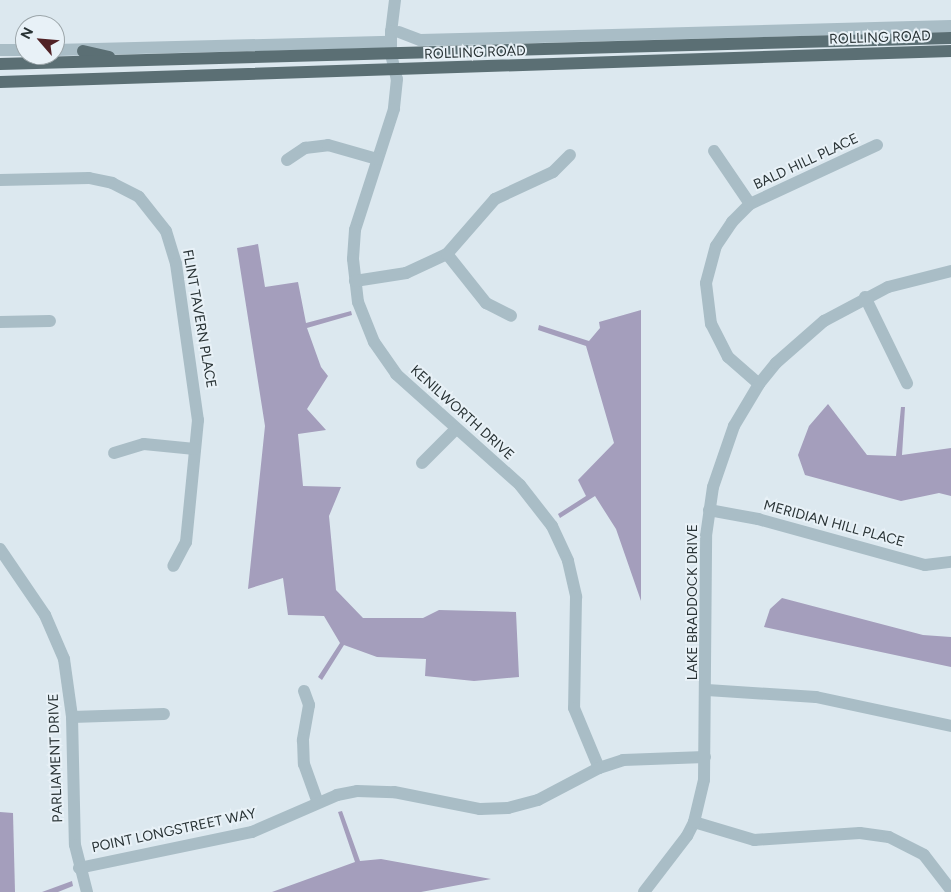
<!DOCTYPE html>
<style>
body{margin:0}
#map{position:relative;width:951px;height:892px;overflow:hidden;background:#dce8ef;font-family:Figtree,sans-serif}
div>[style]{position:absolute}
.green>*{inset:0;background:#a49ebc}
.minor>*{height:12px;margin:-6px;padding:0 6px;transform-origin:6px;border-radius:6px;background:#a9bdc6}
.major>*{height:12px;margin:-6px;padding:0 6px;transform-origin:6px;border-radius:6px;background:#5b6f74}
span{translate:-50% -50%;white-space:nowrap;text-align:center;line-height:1.15;-webkit-text-stroke:4px #e8f1f7;paint-order:stroke}
.street-label{font-size:14px;color:#283234}
.north{position:absolute;left:15px;top:15px;width:50px;height:50px;box-sizing:border-box;background:#e8f1f7;border:1px solid #9ba5a9;border-radius:50%;rotate:297deg;font-size:14px;font-weight:700;line-height:20px;text-align:center;color:#283234}
.north::after{content:'';display:block;margin:auto;width:18px;height:22px;background:#512226;clip-path:polygon(50% 0,100% 100%,50% 72%,0 100%)}
</style>
<div id="map">
<div class="green">
<div style="clip-path:polygon(258px 244px,265px 287px,298px 282px,306px 323px,351px 311px,352px 315px,307px 328px,321px 367px,328px 376px,307px 409px,326px 430px,298px 434px,303px 486px,341px 487px,329px 516px,336px 590px,363px 618px,423px 618px,439px 610px,516px 612px,519px 677px,474px 681px,425px 676px,426px 659px,377px 657px,344px 645px,322px 680px,318px 677px,340px 643px,324px 616px,288px 615px,283px 578px,248px 589px,265px 426px,237px 248px)"></div>
<div style="clip-path:polygon(641px 310px,641px 601px,616px 529px,595px 496px,560px 518px,558px 514px,586px 496px,578px 480px,614px 443px,586px 346px,538px 330px,539px 325px,589px 341px,600px 328px,599px 322px)"></div>
<div style="clip-path:polygon(828px 404px,867px 455px,896px 456px,901px 407px,905px 407px,902px 455px,951px 448px,951px 496px,939px 493px,901px 501px,805px 475px,798px 455px,809px 426px)"></div>
<div style="clip-path:polygon(782px 598px,923px 635px,951px 637px,951px 667px,764px 627px,770px 609px)"></div>
<div style="clip-path:polygon(342px 811px,360px 861px,381px 859px,491px 879px,421px 892px,272px 892px,355px 862px,338px 812px)"></div>
<div style="clip-path:polygon(0 812px,13px 813px,15px 892px,0 892px)"></div>
<div style="clip-path:polygon(72px 881px,73px 886px,58px 892px,42px 892px)"></div>
</div>
<div class="minor">
<div style="left:395px;top:0;width:31px;rotate:97deg"></div>
<div style="left:391px;top:31px;width:23px;rotate:90deg"></div>
<div style="left:391px;top:54px;width:26px;rotate:77deg"></div>
<div style="left:397px;top:79px;width:30px;rotate:96deg"></div>
<div style="left:394px;top:109px;width:127px;rotate:107.9deg"></div>
<div style="left:355px;top:230px;width:29px;rotate:94deg"></div>
<div style="left:353px;top:259px;width:43px;rotate:83.4deg"></div>
<div style="left:358px;top:302px;width:43px;rotate:68.2deg"></div>
<div style="left:374px;top:342px;width:39px;rotate:55deg"></div>
<div style="left:396px;top:374px;width:166px;rotate:41.8deg"></div>
<div style="left:520px;top:485px;width:52px;rotate:52deg"></div>
<div style="left:552px;top:526px;width:38px;rotate:65deg"></div>
<div style="left:568px;top:561px;width:37px;rotate:77deg"></div>
<div style="left:576px;top:597px;width:111px;rotate:91deg"></div>
<div style="left:574px;top:708px;width:65px;rotate:67.4deg"></div>
<div style="left:399px;top:32px;width:22px;rotate:21deg"></div>
<div style="left:420px;top:40px;width:531px;rotate:-1.51deg"></div>
<div style="left:0;top:50px;width:25px"></div>
<div style="left:55px;top:50px;width:336px;rotate:-1.4deg"></div>
<div style="left:714px;top:151px;width:64px;rotate:55.8deg"></div>
<div style="left:287px;top:160px;width:22px;rotate:-34deg"></div>
<div style="left:305px;top:148px;width:23px;rotate:-7deg"></div>
<div style="left:328px;top:145px;width:51px;rotate:15.9deg"></div>
<div style="left:0;top:180px;width:89px;rotate:-1.3deg"></div>
<div style="left:89px;top:178px;width:24px;rotate:12deg"></div>
<div style="left:112px;top:183px;width:30px;rotate:27deg"></div>
<div style="left:139px;top:197px;width:43px;rotate:51.5deg"></div>
<div style="left:166px;top:231px;width:34px;rotate:73deg"></div>
<div style="left:176px;top:264px;width:158px;rotate:82deg"></div>
<div style="left:198px;top:420px;width:123px;rotate:95.6deg"></div>
<div style="left:186px;top:542px;width:27px;rotate:118deg"></div>
<div style="left:447px;top:254px;width:63px;rotate:51.5deg"></div>
<div style="left:486px;top:303px;width:28px;rotate:27deg"></div>
<div style="left:355px;top:281px;width:52px;rotate:-8.9deg"></div>
<div style="left:406px;top:273px;width:45px;rotate:-24.9deg"></div>
<div style="left:447px;top:254px;width:73px;rotate:-48.9deg"></div>
<div style="left:495px;top:199px;width:64px;rotate:-25deg"></div>
<div style="left:553px;top:172px;width:24px;rotate:-45deg"></div>
<div style="left:865px;top:297px;width:96px;rotate:64deg"></div>
<div style="left:0;top:322px;width:50px;rotate:-1.1deg"></div>
<div style="left:759px;top:384px;width:41px;rotate:-138.9deg"></div>
<div style="left:728px;top:357px;width:37px;rotate:-117deg"></div>
<div style="left:711px;top:324px;width:41px;rotate:-97deg"></div>
<div style="left:706px;top:283px;width:38px;rotate:-75deg"></div>
<div style="left:716px;top:246px;width:29px;rotate:-56deg"></div>
<div style="left:732px;top:222px;width:25px;rotate:-45deg"></div>
<div style="left:750px;top:204px;width:140px;rotate:-24.9deg"></div>
<div style="left:114px;top:453px;width:31px;rotate:-17deg"></div>
<div style="left:144px;top:444px;width:51px;rotate:5.6deg"></div>
<div style="left:422px;top:463px;width:48px;rotate:-45deg"></div>
<div style="left:709px;top:510px;width:50px;rotate:10.4deg"></div>
<div style="left:758px;top:519px;width:173px;rotate:15.4deg"></div>
<div style="left:925px;top:565px;width:26px;rotate:-7deg"></div>
<div style="left:0;top:549px;width:80px;rotate:55.7deg"></div>
<div style="left:45px;top:615px;width:48px;rotate:66.6deg"></div>
<div style="left:64px;top:659px;width:59px;rotate:82.1deg"></div>
<div style="left:72px;top:717px;width:128px;rotate:88.7deg"></div>
<div style="left:75px;top:845px;width:49px;rotate:75.7deg"></div>
<div style="left:707px;top:690px;width:109px;rotate:3.7deg"></div>
<div style="left:816px;top:697px;width:138px;rotate:12.1deg"></div>
<div style="left:304px;top:691px;width:15px;rotate:70deg"></div>
<div style="left:309px;top:705px;width:36px;rotate:100deg"></div>
<div style="left:303px;top:740px;width:24px;rotate:88deg"></div>
<div style="left:304px;top:764px;width:41px;rotate:70.3deg"></div>
<div style="left:72px;top:717px;width:92px;rotate:-1.9deg"></div>
<div style="left:694px;top:822px;width:63px;rotate:16.7deg"></div>
<div style="left:754px;top:840px;width:106px;rotate:-3.8deg"></div>
<div style="left:860px;top:833px;width:29px;rotate:8deg"></div>
<div style="left:889px;top:837px;width:39px;rotate:27deg"></div>
<div style="left:924px;top:855px;width:44px;rotate:52.4deg"></div>
<div style="left:79px;top:868px;width:177px;rotate:-11.8deg"></div>
<div style="left:252px;top:832px;width:93px;rotate:-23.5deg"></div>
<div style="left:337px;top:795px;width:20px;rotate:-11deg"></div>
<div style="left:357px;top:791px;width:37px;rotate:2deg"></div>
<div style="left:394px;top:792px;width:88px;rotate:11.2deg"></div>
<div style="left:480px;top:809px;width:28px;rotate:-2deg"></div>
<div style="left:508px;top:808px;width:31px;rotate:-15deg"></div>
<div style="left:538px;top:800px;width:69px;rotate:-27.7deg"></div>
<div style="left:599px;top:768px;width:25px;rotate:-18deg"></div>
<div style="left:623px;top:760px;width:82px;rotate:-2.1deg"></div>
<div style="left:644px;top:892px;width:71px;rotate:-52.5deg"></div>
<div style="left:687px;top:836px;width:16px;rotate:-63deg"></div>
<div style="left:694px;top:822px;width:43px;rotate:-76.6deg"></div>
<div style="left:704px;top:780px;width:244px;rotate:-89.5deg"></div>
<div style="left:706px;top:536px;width:49px;rotate:-81.9deg"></div>
<div style="left:713px;top:487px;width:65px;rotate:-71deg"></div>
<div style="left:734px;top:426px;width:49px;rotate:-59.2deg"></div>
<div style="left:759px;top:384px;width:27px;rotate:-51deg"></div>
<div style="left:776px;top:363px;width:64px;rotate:-41.2deg"></div>
<div style="left:824px;top:321px;width:72px;rotate:-28deg"></div>
<div style="left:888px;top:287px;width:65px;rotate:-14.3deg"></div>
</div>
<div class="major">
<div style="left:83px;top:51px;width:27px;rotate:13deg"></div>
<div style="left:0;top:64px;width:951px;rotate:-1.57deg"></div>
<div style="left:0;top:82px;width:952px;rotate:-1.87deg"></div>
</div>
<div class="street-label">
<span style="left:880px;top:38px;rotate:-2deg">ROLLING ROAD</span>
<span style="left:475px;top:53px;rotate:-2deg">ROLLING ROAD</span>
<span style="left:806px;top:162px;rotate:-25deg">BALD HILL PLACE</span>
<span style="left:199px;top:319px;rotate:80deg">FLINT TAVERN PLACE</span>
<span style="left:462px;top:413px;rotate:42deg">KENILWORTH DRIVE</span>
<span style="left:834px;top:524px;rotate:15deg">MERIDIAN HILL PLACE</span>
<span style="left:693px;top:602px;rotate:-90deg">LAKE BRADDOCK DRIVE</span>
<span style="left:56px;top:758px;rotate:-92deg">PARLIAMENT DRIVE</span>
<span style="left:174px;top:831px;rotate:-12deg">POINT LONGSTREET WAY</span>
</div>
<div class="north">N</div>
</div>
